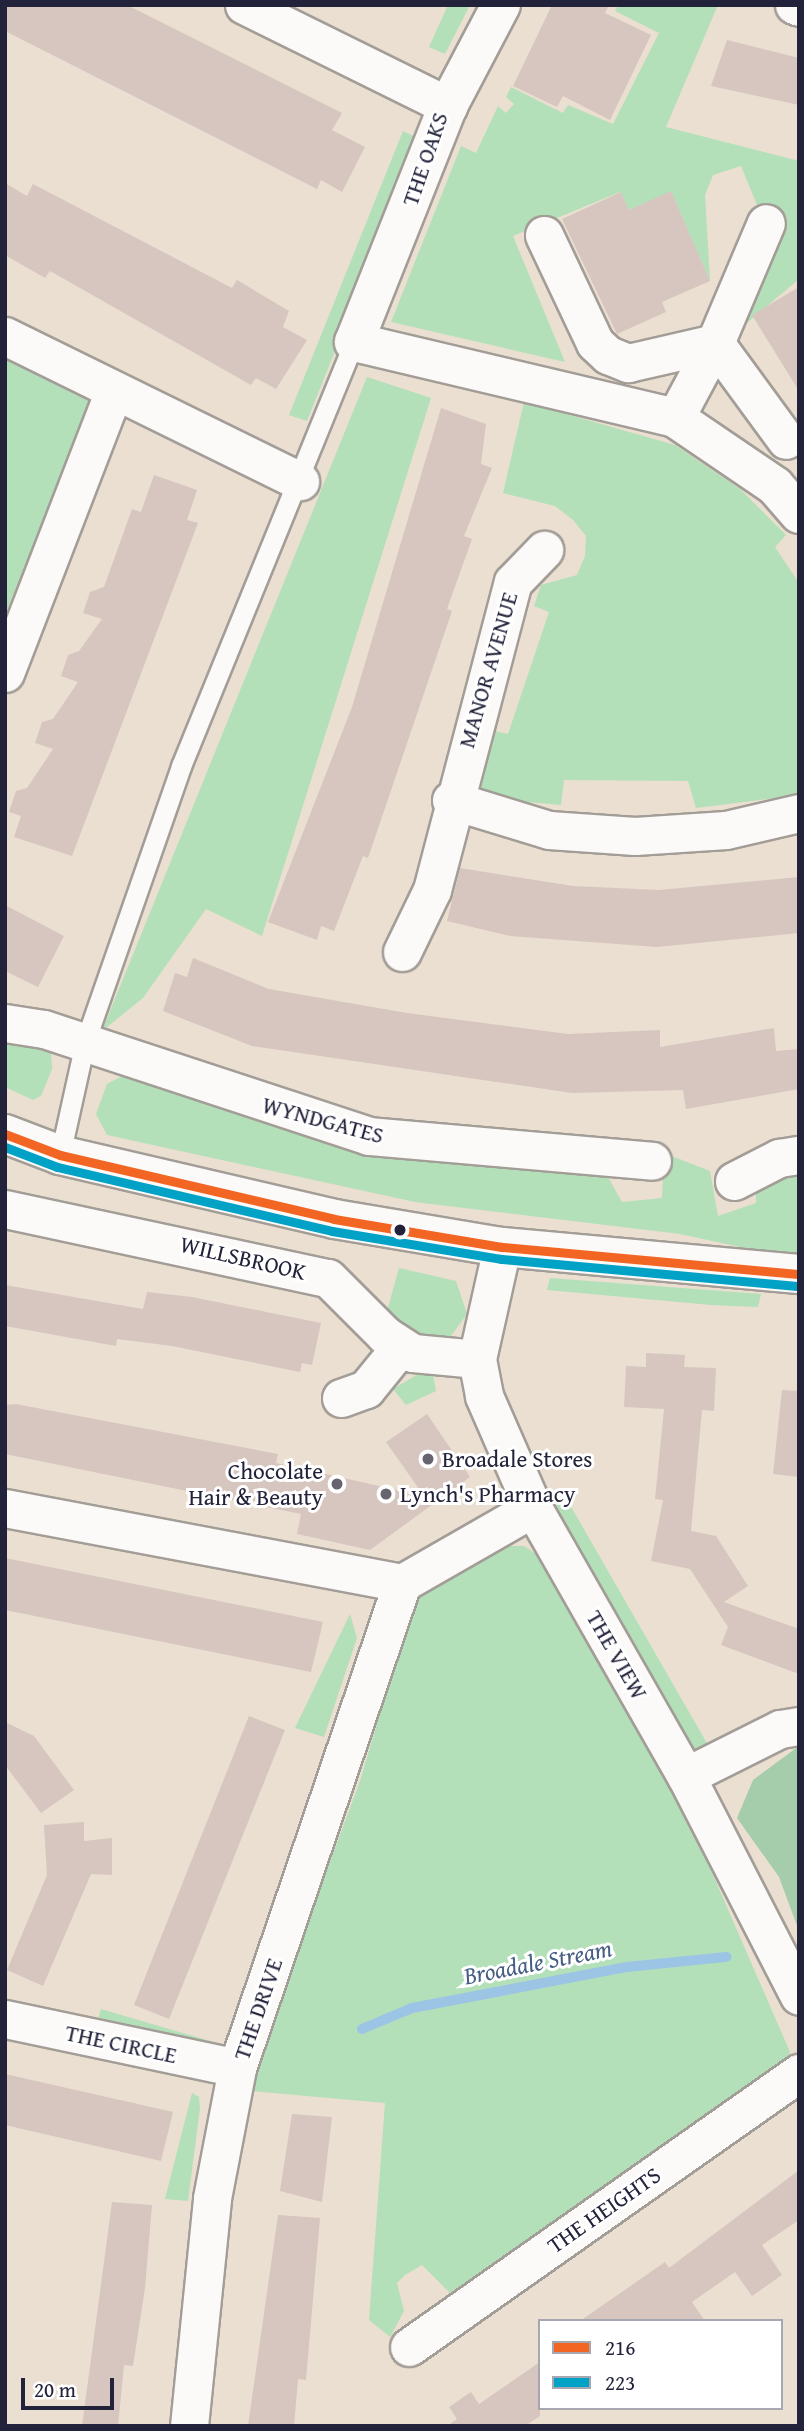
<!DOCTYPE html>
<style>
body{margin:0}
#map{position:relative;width:804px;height:2431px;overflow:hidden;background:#eadfd0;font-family:"Gentium Book Plus",serif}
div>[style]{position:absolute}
.green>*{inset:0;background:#b3e0b9}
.forest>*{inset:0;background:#a5cdab}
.stream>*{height:10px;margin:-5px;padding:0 5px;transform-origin:5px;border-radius:5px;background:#9cc4e5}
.building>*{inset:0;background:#d6c6bf}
.roads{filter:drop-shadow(2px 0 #a39d97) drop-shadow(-2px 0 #a39d97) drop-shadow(0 2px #a39d97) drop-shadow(0 -2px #a39d97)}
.service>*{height:19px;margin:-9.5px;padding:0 9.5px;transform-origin:9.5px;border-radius:9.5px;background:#fcfaf8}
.minor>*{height:37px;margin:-18.5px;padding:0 18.5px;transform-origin:18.5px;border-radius:18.5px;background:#fcfaf8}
.tertiary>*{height:38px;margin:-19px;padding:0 19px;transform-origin:19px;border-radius:19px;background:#fcfaf8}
.bus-1>*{height:9px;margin:-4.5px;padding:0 4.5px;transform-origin:4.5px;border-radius:4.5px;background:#f26522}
.bus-2>*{height:9px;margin:-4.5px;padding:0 4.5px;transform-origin:4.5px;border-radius:4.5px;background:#02a2c7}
.dots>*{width:19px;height:19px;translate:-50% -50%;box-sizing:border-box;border:4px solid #fff;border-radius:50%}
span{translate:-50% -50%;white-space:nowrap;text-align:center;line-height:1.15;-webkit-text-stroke:6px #fff;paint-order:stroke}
.street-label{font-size:23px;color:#22223b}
.poi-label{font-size:23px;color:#22223b}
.left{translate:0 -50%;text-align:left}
.right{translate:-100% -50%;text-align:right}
.water-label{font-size:24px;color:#465e83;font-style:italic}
.frame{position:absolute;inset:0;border:7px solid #22223b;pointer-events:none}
.legend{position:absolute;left:538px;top:2319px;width:245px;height:91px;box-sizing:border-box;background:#fff;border:2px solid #a7a7b1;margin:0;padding:9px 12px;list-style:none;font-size:21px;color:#22223b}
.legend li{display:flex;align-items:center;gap:14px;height:35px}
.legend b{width:35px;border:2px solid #a7a7b1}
.scale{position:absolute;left:21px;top:2378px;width:93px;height:32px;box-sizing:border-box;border:4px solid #22223b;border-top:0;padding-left:9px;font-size:21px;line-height:24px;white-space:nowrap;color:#22223b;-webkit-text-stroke:5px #fff;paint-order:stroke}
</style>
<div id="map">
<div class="green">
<div style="clip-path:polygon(448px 5px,470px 5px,445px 54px,429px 47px)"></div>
<div style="clip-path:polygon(618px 5px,718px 5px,666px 127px,799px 161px,799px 279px,742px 327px,773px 244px,741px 166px,713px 175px,705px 195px,710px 281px,671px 192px,629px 210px,620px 192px,513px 236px,565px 362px,391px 322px,461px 146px,476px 153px,498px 106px,506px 113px,514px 104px,506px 97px,511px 87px,563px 113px,568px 105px,613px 124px,659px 33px,615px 11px)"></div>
<div style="clip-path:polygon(403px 131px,420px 139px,307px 421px,289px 415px)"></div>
<div style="clip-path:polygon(5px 350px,84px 390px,90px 404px,5px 615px)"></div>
<div style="clip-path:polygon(367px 377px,431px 398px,262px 936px,206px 909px,143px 998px,102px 1031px)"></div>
<div style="clip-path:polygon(524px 402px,675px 445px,740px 489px,786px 535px,775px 547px,799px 583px,799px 795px,696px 808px,688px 781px,564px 780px,561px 805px,493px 799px,479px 790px,474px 774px,486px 729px,508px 734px,549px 612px,534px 606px,541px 585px,577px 575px,585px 556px,586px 536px,573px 520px,555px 506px,503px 493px)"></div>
<div style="clip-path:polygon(5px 1039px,51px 1051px,52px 1069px,41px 1096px,33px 1100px,5px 1087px)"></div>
<div style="clip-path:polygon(130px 1072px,253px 1120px,367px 1149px,607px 1175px,622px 1202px,662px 1198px,664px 1153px,710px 1171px,718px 1216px,756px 1203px,756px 1193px,775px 1175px,799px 1171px,799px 1260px,680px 1234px,415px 1202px,107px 1135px,96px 1114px,107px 1084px)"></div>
<div style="clip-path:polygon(399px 1268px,456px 1281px,467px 1314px,445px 1344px,429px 1348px,386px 1315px)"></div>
<div style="clip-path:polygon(550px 1278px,761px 1294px,758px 1307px,711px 1305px,547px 1290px)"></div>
<div style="clip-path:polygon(425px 1370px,432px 1370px,436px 1391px,406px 1405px,393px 1389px)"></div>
<div style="clip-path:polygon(562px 1491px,716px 1759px,686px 1776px,533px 1508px)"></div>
<div style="clip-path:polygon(507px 1546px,524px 1546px,539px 1556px,673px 1783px,790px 2052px,781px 2066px,461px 2290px,450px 2293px,422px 2265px,405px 2275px,397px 2283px,404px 2311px,390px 2337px,369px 2320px,385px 2103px,252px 2091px,261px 2048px,360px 1781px,413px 1603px,426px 1587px)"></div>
<div style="clip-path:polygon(350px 1614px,357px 1638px,324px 1737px,295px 1728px)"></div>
<div style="clip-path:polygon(101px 2009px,234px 2048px,96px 2026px)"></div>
<div style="clip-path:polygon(192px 2093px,199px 2097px,200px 2108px,188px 2201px,165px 2199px)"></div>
</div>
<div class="forest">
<div style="clip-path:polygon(799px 1746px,799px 1931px,779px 1877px,737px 1818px,753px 1780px)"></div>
</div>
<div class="stream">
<div style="left:362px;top:2029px;width:54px;rotate:-22.8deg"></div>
<div style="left:412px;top:2008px;width:219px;rotate:-10.8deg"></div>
<div style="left:627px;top:1967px;width:100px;rotate:-5.8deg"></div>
</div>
<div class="building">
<div style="clip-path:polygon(5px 5px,127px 5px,342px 113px,332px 130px,365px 147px,342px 192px,321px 180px,317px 189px,5px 31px)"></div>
<div style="clip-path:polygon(552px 5px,609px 5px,605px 13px,651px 35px,610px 120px,563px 96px,557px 107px,513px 86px)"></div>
<div style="clip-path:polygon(727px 40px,799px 58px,799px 105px,711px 86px)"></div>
<div style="clip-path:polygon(5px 183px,27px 196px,33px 184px,232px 288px,237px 280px,289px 311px,283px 327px,307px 340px,276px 389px,256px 378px,251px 385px,50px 271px,45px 278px,5px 255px)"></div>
<div style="clip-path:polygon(671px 191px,710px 281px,662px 302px,666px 312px,617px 334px,562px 219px,621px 192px,629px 210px)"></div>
<div style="clip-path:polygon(799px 287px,799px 391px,752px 315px)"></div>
<div style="clip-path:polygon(441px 408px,486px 424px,481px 464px,492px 468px,464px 536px,472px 539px,447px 609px,452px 611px,368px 858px,363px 856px,334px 931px,321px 926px,317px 940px,268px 922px,352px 707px)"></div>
<div style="clip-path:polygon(154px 475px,197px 490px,187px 520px,198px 523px,72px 856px,14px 837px,21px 816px,9px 812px,16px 791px,27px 788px,53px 749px,35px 743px,42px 722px,53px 719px,78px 682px,61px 676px,68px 655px,79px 651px,102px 619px,83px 613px,90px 592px,104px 587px,132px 509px,141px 512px)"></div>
<div style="clip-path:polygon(460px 868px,573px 886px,659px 890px,799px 877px,799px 933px,657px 947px,510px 936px,447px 921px)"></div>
<div style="clip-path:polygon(5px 905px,64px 936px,38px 987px,5px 971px)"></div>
<div style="clip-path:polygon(193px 958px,269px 989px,407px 1013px,568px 1034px,660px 1030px,660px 1047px,774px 1028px,776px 1051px,799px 1049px,799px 1089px,686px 1109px,683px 1090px,572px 1093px,252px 1046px,163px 1011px,175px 973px,187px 977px)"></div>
<div style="clip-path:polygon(5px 1285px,143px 1309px,147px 1292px,192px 1297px,321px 1323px,312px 1365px,302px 1363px,300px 1372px,172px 1346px,117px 1339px,116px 1346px,5px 1326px)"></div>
<div style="clip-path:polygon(646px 1353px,685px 1355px,684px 1367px,716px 1368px,714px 1411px,702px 1410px,691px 1531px,716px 1536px,748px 1586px,724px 1602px,799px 1629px,799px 1674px,721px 1645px,728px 1627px,690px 1569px,651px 1561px,663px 1500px,655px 1499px,664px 1409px,624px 1407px,626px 1366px,646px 1367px)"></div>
<div style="clip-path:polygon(782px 1390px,799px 1391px,799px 1477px,773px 1474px)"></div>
<div style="clip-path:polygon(16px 1404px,278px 1454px,276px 1463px,424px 1496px,386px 1442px,427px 1414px,470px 1477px,370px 1550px,297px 1534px,301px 1514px,5px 1454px,5px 1405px)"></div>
<div style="clip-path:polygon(5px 1558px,323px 1622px,311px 1672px,5px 1610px)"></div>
<div style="clip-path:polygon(249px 1716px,285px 1730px,169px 2019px,134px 2005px)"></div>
<div style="clip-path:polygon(5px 1722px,34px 1736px,74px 1790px,41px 1813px,5px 1765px)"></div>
<div style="clip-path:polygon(84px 1822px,84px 1841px,112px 1838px,112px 1875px,91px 1874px,43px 1986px,7px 1970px,47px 1875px,44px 1825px)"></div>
<div style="clip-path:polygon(5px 2074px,173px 2112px,161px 2161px,5px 2125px)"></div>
<div style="clip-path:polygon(292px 2114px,332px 2117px,322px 2202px,280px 2191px)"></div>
<div style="clip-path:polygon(799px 2170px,799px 2220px,762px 2245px,782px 2275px,752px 2296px,735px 2272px,692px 2302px,705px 2321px,580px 2321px,665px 2262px,669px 2268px)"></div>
<div style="clip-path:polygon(112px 2202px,152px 2205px,145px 2288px,133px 2366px,124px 2365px,118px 2426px,82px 2426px)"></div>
<div style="clip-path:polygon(278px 2215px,320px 2218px,306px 2380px,298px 2379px,294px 2426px,248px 2426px)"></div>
<div style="clip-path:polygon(540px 2362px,540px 2416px,525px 2426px,447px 2426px,457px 2419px,449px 2407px,471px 2392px,479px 2404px)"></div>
</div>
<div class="roads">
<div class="service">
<div style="left:60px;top:1155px;width:116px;rotate:-77.5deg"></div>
<div style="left:85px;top:1042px;width:292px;rotate:-70.8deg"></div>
<div style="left:181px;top:766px;width:458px;rotate:-67.8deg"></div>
</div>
<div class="minor">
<div style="left:244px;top:5px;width:228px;rotate:26.3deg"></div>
<div style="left:794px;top:5px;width:5px;rotate:22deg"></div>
<div style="left:544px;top:235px;width:119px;rotate:64.7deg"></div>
<div style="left:595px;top:343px;width:18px;rotate:43deg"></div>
<div style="left:608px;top:355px;width:22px;rotate:22deg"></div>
<div style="left:628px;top:363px;width:89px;rotate:-12.9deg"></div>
<div style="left:715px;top:343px;width:120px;rotate:53.8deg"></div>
<div style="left:5px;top:336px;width:329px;rotate:26.2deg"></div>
<div style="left:675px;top:418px;width:85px;rotate:-61.9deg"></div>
<div style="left:715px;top:343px;width:130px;rotate:-67deg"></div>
<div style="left:5px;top:673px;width:300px;rotate:-68.9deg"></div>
<div style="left:451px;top:800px;width:102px;rotate:17deg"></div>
<div style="left:549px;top:830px;width:86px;rotate:4deg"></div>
<div style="left:635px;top:836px;width:91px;rotate:-3.8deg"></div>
<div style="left:726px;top:830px;width:75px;rotate:-13.1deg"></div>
<div style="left:402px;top:952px;width:69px;rotate:-64.2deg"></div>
<div style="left:432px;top:890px;width:318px;rotate:-75.3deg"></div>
<div style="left:513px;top:582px;width:45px;rotate:-45.9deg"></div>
<div style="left:5px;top:1023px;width:39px;rotate:9deg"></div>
<div style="left:44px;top:1029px;width:342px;rotate:18.2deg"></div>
<div style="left:369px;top:1136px;width:284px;rotate:5deg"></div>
<div style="left:734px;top:1181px;width:51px;rotate:-27.1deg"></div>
<div style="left:779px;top:1158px;width:20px;rotate:-9deg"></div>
<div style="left:5px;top:1209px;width:330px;rotate:12.1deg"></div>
<div style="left:328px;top:1278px;width:81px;rotate:45deg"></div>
<div style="left:385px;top:1335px;width:33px;rotate:33deg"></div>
<div style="left:413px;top:1353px;width:64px;rotate:5.4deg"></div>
<div style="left:502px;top:1247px;width:115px;rotate:102.6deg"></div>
<div style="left:477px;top:1359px;width:38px;rotate:79deg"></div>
<div style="left:484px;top:1396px;width:122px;rotate:66.4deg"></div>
<div style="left:533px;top:1508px;width:309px;rotate:60.3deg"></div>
<div style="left:686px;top:1776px;width:247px;rotate:62.8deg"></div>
<div style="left:341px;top:1398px;width:27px;rotate:-20deg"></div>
<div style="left:366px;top:1389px;width:55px;rotate:-50.9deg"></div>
<div style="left:5px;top:1508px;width:404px;rotate:10.7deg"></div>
<div style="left:686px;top:1776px;width:105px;rotate:-26.6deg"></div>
<div style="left:780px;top:1729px;width:19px;rotate:-9deg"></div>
<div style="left:5px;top:2019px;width:237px;rotate:11.9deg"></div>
<div style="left:409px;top:2347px;width:477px;rotate:-35.1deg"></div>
<div style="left:189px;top:2426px;width:229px;rotate:-84.2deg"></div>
<div style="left:212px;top:2198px;width:132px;rotate:-79.1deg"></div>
<div style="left:237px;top:2068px;width:512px;rotate:-71.21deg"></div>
<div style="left:402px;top:1583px;width:151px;rotate:-29.8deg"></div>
</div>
<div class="tertiary">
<div style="left:501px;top:5px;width:114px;rotate:117.7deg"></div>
<div style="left:448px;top:106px;width:254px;rotate:111.7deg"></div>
<div style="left:354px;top:342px;width:330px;rotate:13.3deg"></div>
<div style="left:675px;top:418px;width:121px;rotate:34.2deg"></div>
<div style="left:775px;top:486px;width:37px;rotate:49deg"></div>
<div style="left:5px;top:1134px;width:59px;rotate:20.9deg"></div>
<div style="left:60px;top:1155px;width:281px;rotate:13.1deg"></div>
<div style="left:334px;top:1219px;width:170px;rotate:9.5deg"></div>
<div style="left:502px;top:1247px;width:298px;rotate:5.2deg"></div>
</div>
</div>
<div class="bus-1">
<div style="left:5px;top:1134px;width:59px;rotate:20.9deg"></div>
<div style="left:60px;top:1155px;width:281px;rotate:13.1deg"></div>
<div style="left:334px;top:1219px;width:170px;rotate:9.5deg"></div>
<div style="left:502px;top:1247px;width:298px;rotate:5.2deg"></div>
</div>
<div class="bus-2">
<div style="left:5px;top:1147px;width:56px;rotate:21deg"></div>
<div style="left:57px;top:1167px;width:282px;rotate:13.1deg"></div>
<div style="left:332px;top:1231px;width:171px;rotate:9.4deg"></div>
<div style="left:501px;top:1259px;width:298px;rotate:5.2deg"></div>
</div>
<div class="dots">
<div style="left:400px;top:1230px;background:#22223b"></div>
<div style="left:428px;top:1459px;background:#68646f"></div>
<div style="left:337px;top:1484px;background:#68646f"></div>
<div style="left:386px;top:1494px;background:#68646f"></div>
</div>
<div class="street-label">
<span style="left:425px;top:159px;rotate:-71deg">THE OAKS</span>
<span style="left:488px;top:670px;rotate:-74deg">MANOR AVENUE</span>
<span style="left:323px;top:1120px;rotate:15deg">WYNDGATES</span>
<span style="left:243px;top:1258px;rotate:13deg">WILLSBROOK</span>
<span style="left:617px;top:1655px;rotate:60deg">THE VIEW</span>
<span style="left:258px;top:2009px;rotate:-71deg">THE DRIVE</span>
<span style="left:121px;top:2044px;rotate:12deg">THE CIRCLE</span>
<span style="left:604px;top:2210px;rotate:-35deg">THE HEIGHTS</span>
</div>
<div class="poi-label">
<span class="left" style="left:442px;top:1459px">Broadale Stores</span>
<span class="right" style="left:323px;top:1484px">Chocolate<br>Hair &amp; Beauty</span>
<span class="left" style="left:400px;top:1494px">Lynch's Pharmacy</span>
</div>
<div class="water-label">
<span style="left:538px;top:1962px;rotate:-11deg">Broadale Stream</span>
</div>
<div class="frame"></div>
<ul class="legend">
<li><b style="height:9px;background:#f26522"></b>216</li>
<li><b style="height:9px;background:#02a2c7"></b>223</li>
</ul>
<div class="scale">20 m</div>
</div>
